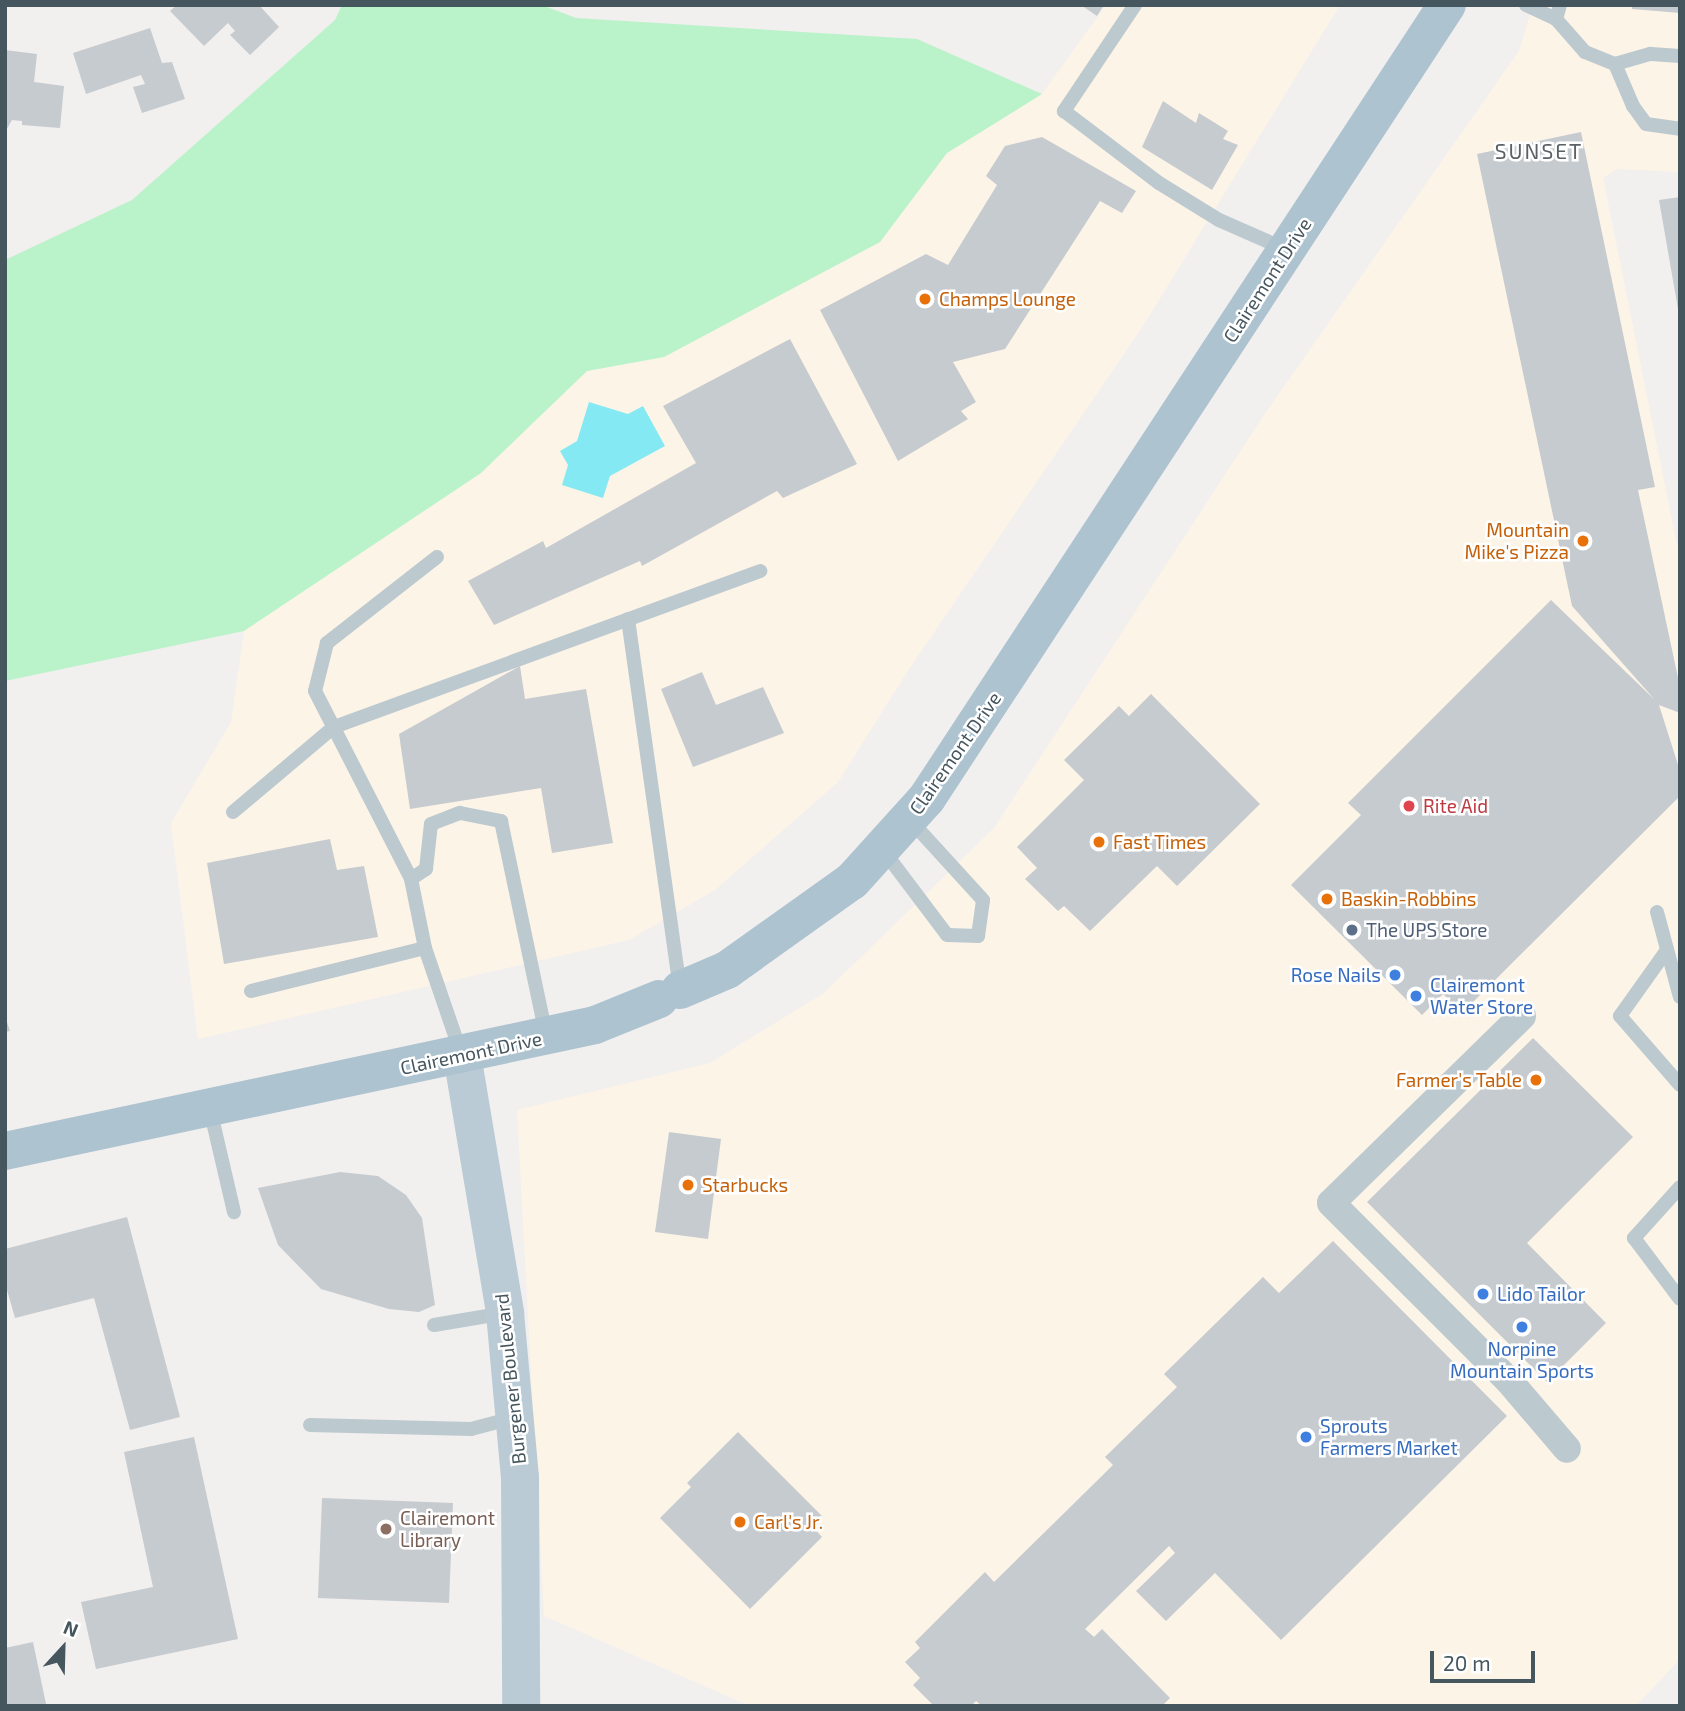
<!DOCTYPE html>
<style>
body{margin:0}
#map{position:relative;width:1685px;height:1711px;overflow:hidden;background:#f2efef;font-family:"Exo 2",sans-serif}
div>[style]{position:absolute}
.commercial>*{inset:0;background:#fdf4e8}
.green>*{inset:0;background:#baf3c9}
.water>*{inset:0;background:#84e9f3}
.building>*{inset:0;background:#c6cbcf}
.lane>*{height:14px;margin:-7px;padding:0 7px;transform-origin:7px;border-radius:7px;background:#bcc9cf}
.street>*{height:28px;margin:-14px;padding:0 14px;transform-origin:14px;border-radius:14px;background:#bcc9cf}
.secondary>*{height:38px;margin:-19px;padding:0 19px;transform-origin:19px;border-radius:19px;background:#bbcbd5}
.primary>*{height:38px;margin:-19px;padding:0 19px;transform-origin:19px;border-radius:19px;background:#adc3d0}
.dots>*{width:19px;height:19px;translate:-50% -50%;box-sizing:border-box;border:4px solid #fff;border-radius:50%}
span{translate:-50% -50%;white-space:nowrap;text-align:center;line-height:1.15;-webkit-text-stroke:5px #fff;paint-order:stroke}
.street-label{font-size:19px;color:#46565e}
.food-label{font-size:19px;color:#c56008}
.left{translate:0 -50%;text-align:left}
.right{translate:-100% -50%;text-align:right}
.health-label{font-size:19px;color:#be3a42}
.service-label{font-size:19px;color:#4e5e75}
.shop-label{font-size:19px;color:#366cbe}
.education-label{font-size:19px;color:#785e54}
.neighbourhood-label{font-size:21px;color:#5b6165;letter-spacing:2px}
.frame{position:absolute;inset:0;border:7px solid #46565e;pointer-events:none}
.north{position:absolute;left:28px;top:1613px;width:70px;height:70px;-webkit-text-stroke:5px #fff;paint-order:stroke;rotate:22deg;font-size:19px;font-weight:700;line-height:28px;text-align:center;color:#46565e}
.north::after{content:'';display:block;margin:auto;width:24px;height:32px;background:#46565e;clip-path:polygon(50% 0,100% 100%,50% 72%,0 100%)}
.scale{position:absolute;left:1430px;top:1651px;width:105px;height:32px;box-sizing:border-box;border:4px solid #46565e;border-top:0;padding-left:9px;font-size:21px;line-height:24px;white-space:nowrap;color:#46565e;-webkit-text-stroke:5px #fff;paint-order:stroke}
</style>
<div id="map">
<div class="commercial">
<div style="clip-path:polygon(1106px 5px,1340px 5px,1143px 326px,909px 669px,838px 782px,715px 890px,629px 940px,198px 1039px,171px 823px,231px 722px,244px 631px,481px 473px,587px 371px,664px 357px,880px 242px,947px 153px,1042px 94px)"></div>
<div style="clip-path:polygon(1533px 5px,1680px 5px,1680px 172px,1617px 169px,1603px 178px,1680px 560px,1680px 1659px,1636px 1706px,750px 1706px,544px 1616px,517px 1110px,710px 1063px,824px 993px,994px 828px,1264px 415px,1519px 51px)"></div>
</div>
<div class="green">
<div style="clip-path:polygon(342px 5px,542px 5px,576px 18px,917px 39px,1042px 94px,947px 153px,880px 242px,664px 357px,587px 371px,481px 473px,244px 631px,5px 681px,5px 260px,132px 200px,335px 20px)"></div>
</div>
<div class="water">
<div style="clip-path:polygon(589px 402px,628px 414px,643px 406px,665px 446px,610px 476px,603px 498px,562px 485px,568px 465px,560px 451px,577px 441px)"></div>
</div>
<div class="building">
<div style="clip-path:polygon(177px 5px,259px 5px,279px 27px,250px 55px,230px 35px,235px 31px,228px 23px,204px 46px,170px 11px)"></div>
<div style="clip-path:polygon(1081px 5px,1104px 5px,1097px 16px)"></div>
<div style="clip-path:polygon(1632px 5px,1680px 5px,1680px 13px,1632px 9px)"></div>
<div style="clip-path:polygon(150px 28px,162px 63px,172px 62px,185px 99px,142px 113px,133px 87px,145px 84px,141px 75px,86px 94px,73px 53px)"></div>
<div style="clip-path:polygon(5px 50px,37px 54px,34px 82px,64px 86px,60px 128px,22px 125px,22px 121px,12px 120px,5px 132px)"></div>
<div style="clip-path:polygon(1163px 101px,1196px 123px,1199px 113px,1228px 131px,1223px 139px,1238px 145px,1212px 190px,1142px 147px)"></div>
<div style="clip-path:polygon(1581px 132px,1655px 487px,1638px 490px,1680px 687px,1680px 713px,1659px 705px,1680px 771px,1680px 796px,1462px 1013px,1443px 994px,1422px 1015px,1291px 885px,1361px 815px,1348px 803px,1551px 600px,1655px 700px,1572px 606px,1477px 154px)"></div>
<div style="clip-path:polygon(1042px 137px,1136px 191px,1122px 213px,1100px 201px,1005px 349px,953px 362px,976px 402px,961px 411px,968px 419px,898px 461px,820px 310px,926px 254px,948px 265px,997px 185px,986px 176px,1005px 146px)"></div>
<div style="clip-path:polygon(1680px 197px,1680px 309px,1678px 309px,1659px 200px)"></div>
<div style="clip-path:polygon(790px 339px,857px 464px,783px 498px,777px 491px,642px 566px,640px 561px,494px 625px,468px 581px,543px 541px,546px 548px,696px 463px,663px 406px)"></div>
<div style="clip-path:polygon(520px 666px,525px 699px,586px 689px,613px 843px,552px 853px,541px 788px,410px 809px,399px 734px)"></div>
<div style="clip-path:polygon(702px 672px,716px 705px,763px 687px,784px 733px,693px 767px,661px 689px)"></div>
<div style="clip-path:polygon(1151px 694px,1260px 804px,1177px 886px,1157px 866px,1090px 931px,1064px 906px,1058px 911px,1025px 879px,1037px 868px,1017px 847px,1084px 780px,1064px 760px,1119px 706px,1129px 716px)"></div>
<div style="clip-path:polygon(330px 839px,337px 870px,364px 866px,378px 937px,224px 964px,207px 863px)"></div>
<div style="clip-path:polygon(5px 1016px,10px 1031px,5px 1032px)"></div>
<div style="clip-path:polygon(1533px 1038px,1633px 1137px,1527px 1243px,1606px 1323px,1547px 1382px,1367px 1202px)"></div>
<div style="clip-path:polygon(669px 1132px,721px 1139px,708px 1239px,655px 1232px)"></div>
<div style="clip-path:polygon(340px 1172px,378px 1176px,406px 1195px,422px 1218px,435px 1305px,419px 1312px,389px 1309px,321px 1289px,278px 1245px,258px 1188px)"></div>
<div style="clip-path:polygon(127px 1217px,180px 1417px,130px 1430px,94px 1298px,15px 1318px,5px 1283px,5px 1249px)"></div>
<div style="clip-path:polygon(1333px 1241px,1507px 1416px,1281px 1640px,1215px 1573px,1166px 1621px,1136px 1591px,1175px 1553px,1169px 1546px,1085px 1629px,1094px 1637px,1102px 1629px,1170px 1698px,1162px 1706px,982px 1706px,976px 1701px,971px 1706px,934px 1706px,913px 1685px,920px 1678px,905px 1662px,920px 1648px,915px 1642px,985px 1572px,994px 1582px,1113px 1465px,1105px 1457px,1177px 1387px,1164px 1374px,1263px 1277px,1279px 1293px)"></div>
<div style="clip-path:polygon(738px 1432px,822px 1516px,812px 1526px,822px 1537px,750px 1609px,660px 1518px,691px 1487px,687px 1483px)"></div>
<div style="clip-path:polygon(194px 1437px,238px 1639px,96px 1669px,81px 1602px,153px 1587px,124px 1452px)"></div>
<div style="clip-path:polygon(322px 1498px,453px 1503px,449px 1603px,318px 1598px)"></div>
<div style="clip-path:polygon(33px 1642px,46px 1704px,5px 1706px,5px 1648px)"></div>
</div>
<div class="lane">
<div style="left:1135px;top:5px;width:128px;rotate:123.8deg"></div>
<div style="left:1064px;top:111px;width:119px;rotate:37.2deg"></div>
<div style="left:1159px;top:183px;width:70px;rotate:31.7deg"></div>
<div style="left:1219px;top:220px;width:72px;rotate:23.7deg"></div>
<div style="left:1526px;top:5px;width:33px;rotate:25deg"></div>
<div style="left:1556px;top:19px;width:44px;rotate:48.7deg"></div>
<div style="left:1585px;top:52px;width:32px;rotate:22deg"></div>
<div style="left:1615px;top:64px;width:37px;rotate:-16deg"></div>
<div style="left:1651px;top:54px;width:29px;rotate:4deg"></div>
<div style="left:1556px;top:19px;width:15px;rotate:-74deg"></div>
<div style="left:1615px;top:64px;width:46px;rotate:66.8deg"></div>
<div style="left:1633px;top:106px;width:22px;rotate:54deg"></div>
<div style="left:1646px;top:124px;width:34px;rotate:8deg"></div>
<div style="left:437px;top:557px;width:140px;rotate:142deg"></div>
<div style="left:327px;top:643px;width:49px;rotate:104deg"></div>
<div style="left:315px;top:691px;width:211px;rotate:62.9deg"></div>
<div style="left:411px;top:879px;width:18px;rotate:-34deg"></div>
<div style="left:426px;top:869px;width:45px;rotate:-83.7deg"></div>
<div style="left:431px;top:824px;width:31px;rotate:-21deg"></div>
<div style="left:460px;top:813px;width:42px;rotate:11deg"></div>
<div style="left:501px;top:821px;width:219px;rotate:78.1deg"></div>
<div style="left:628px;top:619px;width:374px;rotate:82deg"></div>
<div style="left:233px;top:812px;width:132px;rotate:-40.1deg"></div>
<div style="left:334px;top:727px;width:454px;rotate:-20.1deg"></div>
<div style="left:883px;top:850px;width:106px;rotate:53deg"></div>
<div style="left:947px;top:935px;width:31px;rotate:2deg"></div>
<div style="left:978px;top:936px;width:36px;rotate:-82deg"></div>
<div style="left:983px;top:900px;width:110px;rotate:-132.4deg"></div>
<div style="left:411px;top:879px;width:70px;rotate:78.5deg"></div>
<div style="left:425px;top:948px;width:111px;rotate:71.1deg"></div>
<div style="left:1657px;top:912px;width:88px;rotate:74.9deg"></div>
<div style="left:1667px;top:950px;width:81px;rotate:125.5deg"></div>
<div style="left:1620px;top:1016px;width:91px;rotate:49deg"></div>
<div style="left:251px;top:991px;width:179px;rotate:-13.9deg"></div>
<div style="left:210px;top:1109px;width:106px;rotate:76.9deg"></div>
<div style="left:1680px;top:1187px;width:69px;rotate:132deg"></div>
<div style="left:1634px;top:1238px;width:76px;rotate:53deg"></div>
<div style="left:434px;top:1325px;width:72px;rotate:-9.6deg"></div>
<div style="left:310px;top:1425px;width:161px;rotate:1.4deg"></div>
<div style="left:471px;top:1429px;width:43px;rotate:-14.7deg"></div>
</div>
<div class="street">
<div style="left:1522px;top:1016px;width:267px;rotate:135.6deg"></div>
<div style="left:1331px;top:1203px;width:252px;rotate:45deg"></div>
<div style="left:1509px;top:1381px;width:89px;rotate:49.5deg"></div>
</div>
<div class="secondary">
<div style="left:462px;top:1055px;width:262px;rotate:80.5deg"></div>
<div style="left:505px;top:1313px;width:165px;rotate:84.8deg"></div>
<div style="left:520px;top:1477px;width:229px;rotate:89.7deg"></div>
</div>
<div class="primary">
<div style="left:680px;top:990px;width:51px;rotate:-23.1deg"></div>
<div style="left:727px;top:970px;width:153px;rotate:-35.5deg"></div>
<div style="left:852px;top:881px;width:112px;rotate:-47.9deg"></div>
<div style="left:927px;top:798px;width:948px;rotate:-56.75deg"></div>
<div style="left:5px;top:1151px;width:603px;rotate:-12.05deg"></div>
<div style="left:595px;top:1025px;width:69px;rotate:-22.1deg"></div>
</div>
<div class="dots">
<div style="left:925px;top:299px;background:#e8710a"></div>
<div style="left:1583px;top:541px;background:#e8710a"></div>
<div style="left:1409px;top:806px;background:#e0444e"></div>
<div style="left:1099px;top:842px;background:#e8710a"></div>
<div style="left:1327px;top:899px;background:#e8710a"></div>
<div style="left:1352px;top:930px;background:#5c6f8a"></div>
<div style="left:1395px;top:975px;background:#3f7fe0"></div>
<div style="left:1416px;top:996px;background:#3f7fe0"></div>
<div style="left:1536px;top:1080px;background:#e8710a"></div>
<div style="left:688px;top:1185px;background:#e8710a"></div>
<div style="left:1483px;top:1294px;background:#3f7fe0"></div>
<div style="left:1522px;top:1327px;background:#3f7fe0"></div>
<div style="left:1306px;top:1437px;background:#3f7fe0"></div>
<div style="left:740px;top:1522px;background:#e8710a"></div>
<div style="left:386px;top:1529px;background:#8d6e63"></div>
</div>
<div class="street-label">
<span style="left:1267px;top:280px;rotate:-57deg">Clairemont Drive</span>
<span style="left:955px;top:753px;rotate:-55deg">Clairemont Drive</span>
<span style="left:471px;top:1053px;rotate:-12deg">Clairemont Drive</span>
<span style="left:510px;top:1379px;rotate:-96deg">Burgener Boulevard</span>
</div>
<div class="food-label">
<span class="left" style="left:939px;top:299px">Champs Lounge</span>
<span class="right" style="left:1569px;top:541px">Mountain<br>Mike's Pizza</span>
<span class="left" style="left:1113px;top:842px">Fast Times</span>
<span class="left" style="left:1341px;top:899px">Baskin-Robbins</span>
<span class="right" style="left:1522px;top:1080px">Farmer's Table</span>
<span class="left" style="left:702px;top:1185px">Starbucks</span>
<span class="left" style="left:754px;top:1522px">Carl's Jr.</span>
</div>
<div class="health-label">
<span class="left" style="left:1423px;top:806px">Rite Aid</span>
</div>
<div class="service-label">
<span class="left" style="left:1366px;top:930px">The UPS Store</span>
</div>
<div class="shop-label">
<span class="right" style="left:1381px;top:975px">Rose Nails</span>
<span class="left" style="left:1430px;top:996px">Clairemont<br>Water Store</span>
<span class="left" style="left:1497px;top:1294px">Lido Tailor</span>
<span style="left:1522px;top:1360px">Norpine<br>Mountain Sports</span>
<span class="left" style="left:1320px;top:1437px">Sprouts<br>Farmers Market</span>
</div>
<div class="education-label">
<span class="left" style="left:400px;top:1529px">Clairemont<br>Library</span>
</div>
<div class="neighbourhood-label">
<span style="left:1539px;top:151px">SUNSET</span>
</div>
<div class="frame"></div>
<div class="north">N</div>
<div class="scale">20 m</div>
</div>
